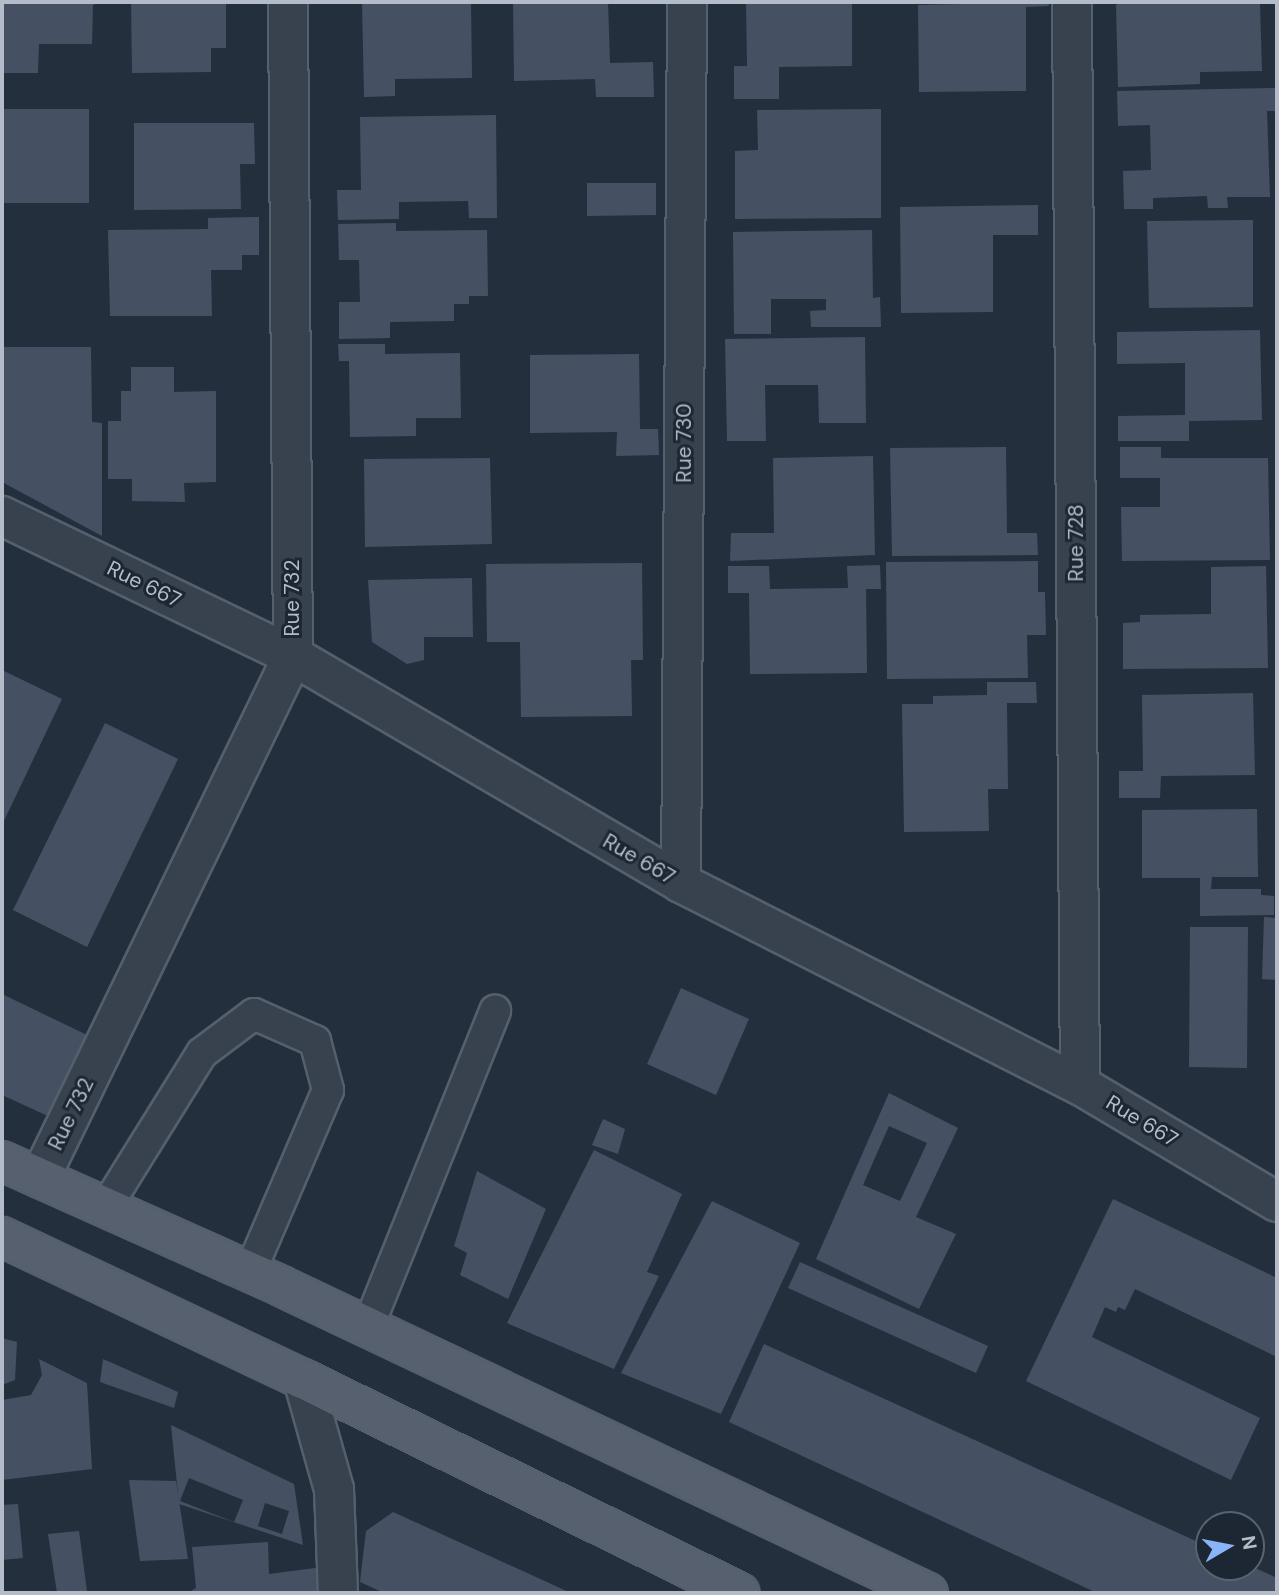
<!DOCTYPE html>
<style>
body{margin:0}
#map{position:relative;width:1279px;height:1595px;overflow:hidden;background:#242f3e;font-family:"DM Sans",sans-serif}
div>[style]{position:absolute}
.building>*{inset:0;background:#455162}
.roads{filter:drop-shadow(2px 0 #565f6c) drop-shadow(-2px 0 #565f6c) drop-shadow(0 2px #565f6c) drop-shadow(0 -2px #565f6c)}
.lane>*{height:30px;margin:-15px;padding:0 15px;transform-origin:15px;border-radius:15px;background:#38414e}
.street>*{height:38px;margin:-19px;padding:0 19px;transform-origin:19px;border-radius:19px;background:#38414e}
.primary>*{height:38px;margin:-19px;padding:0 19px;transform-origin:19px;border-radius:19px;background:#56606e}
span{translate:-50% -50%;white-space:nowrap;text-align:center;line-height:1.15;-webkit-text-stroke:6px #1d2633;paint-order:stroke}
.street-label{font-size:21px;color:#b4bcc9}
.frame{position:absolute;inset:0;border:4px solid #b4bcc9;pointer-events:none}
.north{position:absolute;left:1195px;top:1511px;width:70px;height:70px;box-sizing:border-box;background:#1d2633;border:2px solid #59626f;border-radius:50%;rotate:80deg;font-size:19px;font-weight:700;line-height:28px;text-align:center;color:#b4bcc9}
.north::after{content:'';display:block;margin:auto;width:24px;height:32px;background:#8ab4f8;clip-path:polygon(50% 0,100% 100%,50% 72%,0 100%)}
</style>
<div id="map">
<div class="building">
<div style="clip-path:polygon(2px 2px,101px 2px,93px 5px,92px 44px,39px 44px,38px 73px,2px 73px)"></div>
<div style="clip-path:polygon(131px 2px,226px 2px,226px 48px,211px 48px,211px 72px,132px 73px)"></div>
<div style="clip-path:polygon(362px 2px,471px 3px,472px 78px,395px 79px,395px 96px,364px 97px)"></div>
<div style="clip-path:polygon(513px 2px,608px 2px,610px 63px,653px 62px,654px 97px,596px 97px,595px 79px,514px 81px)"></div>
<div style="clip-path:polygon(746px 2px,852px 2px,852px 66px,779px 67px,779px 99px,734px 99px,734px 66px,747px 66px)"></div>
<div style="clip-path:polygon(1048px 2px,1049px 6px,1026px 7px,1026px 91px,919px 92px,918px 5px)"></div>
<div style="clip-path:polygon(1122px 2px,1260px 2px,1262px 71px,1200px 72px,1200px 84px,1118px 87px,1116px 5px)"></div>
<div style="clip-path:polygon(1275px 88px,1275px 111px,1267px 111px,1270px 197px,1227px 197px,1228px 208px,1208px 208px,1207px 196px,1153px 198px,1153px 209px,1124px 209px,1123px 171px,1151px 170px,1150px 125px,1118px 126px,1117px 91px)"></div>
<div style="clip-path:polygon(2px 109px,89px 109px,89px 203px,2px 203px)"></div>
<div style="clip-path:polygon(881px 109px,881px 218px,735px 219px,735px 151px,758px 150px,757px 110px)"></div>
<div style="clip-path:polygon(496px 115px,497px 218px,469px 218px,468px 201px,399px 202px,399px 219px,338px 220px,337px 190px,361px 190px,360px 117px)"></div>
<div style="clip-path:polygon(134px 123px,254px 123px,255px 164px,240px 164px,241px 209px,134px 210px)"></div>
<div style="clip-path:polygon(587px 183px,656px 183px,656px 215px,587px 216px)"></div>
<div style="clip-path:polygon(1038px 205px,1038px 235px,993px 235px,993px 312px,901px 313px,900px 207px)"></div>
<div style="clip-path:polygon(259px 217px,259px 255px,242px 255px,242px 270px,211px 270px,212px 316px,110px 316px,108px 230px,208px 229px,208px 218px)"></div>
<div style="clip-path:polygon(1253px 220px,1253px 307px,1149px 308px,1147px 221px)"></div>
<div style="clip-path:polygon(396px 223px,396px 231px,487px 230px,488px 296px,469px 296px,469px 304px,454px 304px,454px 321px,390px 322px,390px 338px,339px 339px,339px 302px,360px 302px,359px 260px,339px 260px,338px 224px)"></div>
<div style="clip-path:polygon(872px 230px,873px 298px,880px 297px,881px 327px,811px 327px,810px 311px,826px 310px,826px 299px,771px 299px,771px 334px,734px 334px,733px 232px)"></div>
<div style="clip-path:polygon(1260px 330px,1262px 420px,1189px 421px,1189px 441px,1118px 441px,1118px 416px,1185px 415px,1185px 363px,1117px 364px,1117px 332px)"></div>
<div style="clip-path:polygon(865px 337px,866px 423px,819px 423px,818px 385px,765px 385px,766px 441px,727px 441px,725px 339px)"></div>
<div style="clip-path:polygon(338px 344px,385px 344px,385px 354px,460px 353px,461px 418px,416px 418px,416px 436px,350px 437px,349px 361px,339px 361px)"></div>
<div style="clip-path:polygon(2px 347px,91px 347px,92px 422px,102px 423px,102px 536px,2px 482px)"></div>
<div style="clip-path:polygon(639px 354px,640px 429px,658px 429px,659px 455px,616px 456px,617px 432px,530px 433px,530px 355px)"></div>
<div style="clip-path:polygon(131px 367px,174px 367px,174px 392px,216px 391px,216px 482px,184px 483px,185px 502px,132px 501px,132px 479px,108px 479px,108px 421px,121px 421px,121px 391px,131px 391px)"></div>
<div style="clip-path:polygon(1006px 447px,1007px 533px,1037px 533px,1038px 555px,892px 556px,890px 448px)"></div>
<div style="clip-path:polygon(1120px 447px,1161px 447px,1161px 458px,1268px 458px,1270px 560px,1122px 561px,1121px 507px,1160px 507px,1160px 478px,1120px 478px)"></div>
<div style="clip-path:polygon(873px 456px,875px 555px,730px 561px,731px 533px,774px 533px,773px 458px)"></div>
<div style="clip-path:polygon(490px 458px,492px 544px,365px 547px,364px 459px)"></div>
<div style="clip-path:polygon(1038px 561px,1038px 592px,1045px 592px,1046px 635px,1027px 635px,1028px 678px,887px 679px,886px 562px)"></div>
<div style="clip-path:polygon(642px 563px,643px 660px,631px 660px,632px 716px,521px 717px,520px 642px,487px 642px,486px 564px)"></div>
<div style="clip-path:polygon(880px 565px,881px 589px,866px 589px,867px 673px,750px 674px,749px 593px,728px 593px,728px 566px,769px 566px,770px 589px,848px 588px,847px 566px)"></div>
<div style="clip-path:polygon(1266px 566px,1268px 668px,1123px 669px,1123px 623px,1140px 622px,1140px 615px,1211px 614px,1211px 567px)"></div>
<div style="clip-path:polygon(472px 578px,473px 637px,424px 637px,424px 660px,407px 664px,372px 642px,368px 580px)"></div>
<div style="clip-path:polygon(2px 670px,62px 699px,2px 825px)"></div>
<div style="clip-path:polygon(987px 682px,1036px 682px,1037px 703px,1007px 703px,1008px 789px,988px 789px,989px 831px,904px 832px,902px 704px,933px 704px,933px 696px,987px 695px)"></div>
<div style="clip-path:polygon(1253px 693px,1255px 775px,1161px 776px,1160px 798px,1119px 798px,1119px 771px,1143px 771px,1142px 695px)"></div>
<div style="clip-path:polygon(105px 723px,178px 759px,87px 947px,13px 910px)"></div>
<div style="clip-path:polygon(1257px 809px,1258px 877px,1212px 877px,1211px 889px,1261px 889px,1261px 895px,1274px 896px,1274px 915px,1200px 916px,1200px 878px,1142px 878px,1142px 810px)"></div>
<div style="clip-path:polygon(1264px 917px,1277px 918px,1277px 980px,1262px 979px)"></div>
<div style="clip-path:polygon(1190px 927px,1248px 927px,1247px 1068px,1189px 1067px)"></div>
<div style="clip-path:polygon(681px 988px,749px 1019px,716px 1095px,647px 1064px)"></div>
<div style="clip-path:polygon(2px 994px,87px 1035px,50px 1117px,2px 1095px)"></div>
<div style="clip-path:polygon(evenodd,889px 1093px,958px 1128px,916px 1217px,956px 1234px,919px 1309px,816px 1259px,889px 1093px,889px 1126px,927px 1143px,900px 1201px,863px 1185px,889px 1126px)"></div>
<div style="clip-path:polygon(603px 1119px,625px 1129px,618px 1154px,592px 1145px)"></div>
<div style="clip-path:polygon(594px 1150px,682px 1194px,647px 1272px,659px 1276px,614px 1369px,507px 1323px)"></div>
<div style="clip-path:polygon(477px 1171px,546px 1209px,508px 1299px,460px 1275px,467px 1253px,454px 1246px)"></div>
<div style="clip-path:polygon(1113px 1199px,1277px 1278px,1277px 1357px,1135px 1289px,1125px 1310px,1118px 1307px,1116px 1312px,1105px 1307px,1092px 1337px,1260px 1418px,1231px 1480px,1026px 1381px)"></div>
<div style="clip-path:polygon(712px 1201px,800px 1243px,721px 1414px,621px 1373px)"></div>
<div style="clip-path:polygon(800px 1262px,988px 1346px,976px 1373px,788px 1288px)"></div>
<div style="clip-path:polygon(2px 1338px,17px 1342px,15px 1380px,2px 1385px)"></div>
<div style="clip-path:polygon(764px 1344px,1209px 1547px,1209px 1567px,1251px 1566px,1277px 1578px,1277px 1593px,1097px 1593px,729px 1422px)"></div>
<div style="clip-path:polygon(39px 1359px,87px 1383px,92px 1469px,2px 1480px,2px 1400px,31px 1395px,42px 1375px)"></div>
<div style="clip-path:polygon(103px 1359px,178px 1392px,174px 1408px,100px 1382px)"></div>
<div style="clip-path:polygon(evenodd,171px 1425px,294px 1484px,303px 1545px,179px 1504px,171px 1425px,189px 1478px,243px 1500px,234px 1522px,180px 1501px,189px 1478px,171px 1425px,265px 1503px,289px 1511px,282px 1534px,258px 1526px,265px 1503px)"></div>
<div style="clip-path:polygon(129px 1480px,176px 1481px,188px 1559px,140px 1561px)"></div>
<div style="clip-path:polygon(18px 1504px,23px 1558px,2px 1560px,2px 1505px)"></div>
<div style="clip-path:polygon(393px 1512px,571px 1593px,384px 1593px,360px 1582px,366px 1531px)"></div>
<div style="clip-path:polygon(79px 1531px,87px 1591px,57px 1593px,48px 1534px)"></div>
<div style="clip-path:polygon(268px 1542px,269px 1574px,323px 1567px,326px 1593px,188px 1593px,196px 1588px,192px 1547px)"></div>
</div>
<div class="roads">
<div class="lane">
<div style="left:106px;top:1207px;width:181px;rotate:-58.1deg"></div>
<div style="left:202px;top:1053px;width:65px;rotate:-36.9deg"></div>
<div style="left:254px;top:1014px;width:67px;rotate:23.9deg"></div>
<div style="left:315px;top:1041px;width:51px;rotate:75.1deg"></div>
<div style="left:328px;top:1090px;width:198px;rotate:113.2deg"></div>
<div style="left:368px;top:1327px;width:341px;rotate:-68.1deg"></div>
</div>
<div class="street">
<div style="left:1072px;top:2px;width:1083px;rotate:89.58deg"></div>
<div style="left:2px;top:516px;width:323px;rotate:25.7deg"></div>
<div style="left:293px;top:656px;width:450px;rotate:30.3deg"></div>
<div style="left:681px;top:883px;width:447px;rotate:26.9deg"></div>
<div style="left:1080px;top:1085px;width:229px;rotate:30.7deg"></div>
<div style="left:681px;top:883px;width:881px;rotate:-89.61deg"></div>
<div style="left:40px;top:1178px;width:580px;rotate:-64.14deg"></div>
<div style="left:293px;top:656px;width:654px;rotate:-90.44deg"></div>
<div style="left:303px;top:1379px;width:114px;rotate:74.3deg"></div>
<div style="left:334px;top:1489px;width:104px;rotate:87.8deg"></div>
</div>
<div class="primary">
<div style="left:2px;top:1161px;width:306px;rotate:24.1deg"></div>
<div style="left:281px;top:1286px;width:716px;rotate:25.38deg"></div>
<div style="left:2px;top:1237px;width:333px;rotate:25.3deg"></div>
<div style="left:303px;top:1379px;width:486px;rotate:26.1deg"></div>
</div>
</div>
<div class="street-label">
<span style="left:684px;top:443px;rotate:-90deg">Rue 730</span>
<span style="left:1076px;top:543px;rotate:-90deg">Rue 728</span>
<span style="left:144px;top:584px;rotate:26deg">Rue 667</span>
<span style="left:292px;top:598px;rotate:-90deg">Rue 732</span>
<span style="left:639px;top:859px;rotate:30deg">Rue 667</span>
<span style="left:71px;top:1114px;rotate:-64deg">Rue 732</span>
<span style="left:1142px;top:1121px;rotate:31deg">Rue 667</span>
</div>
<div class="frame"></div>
<div class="north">N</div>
</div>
